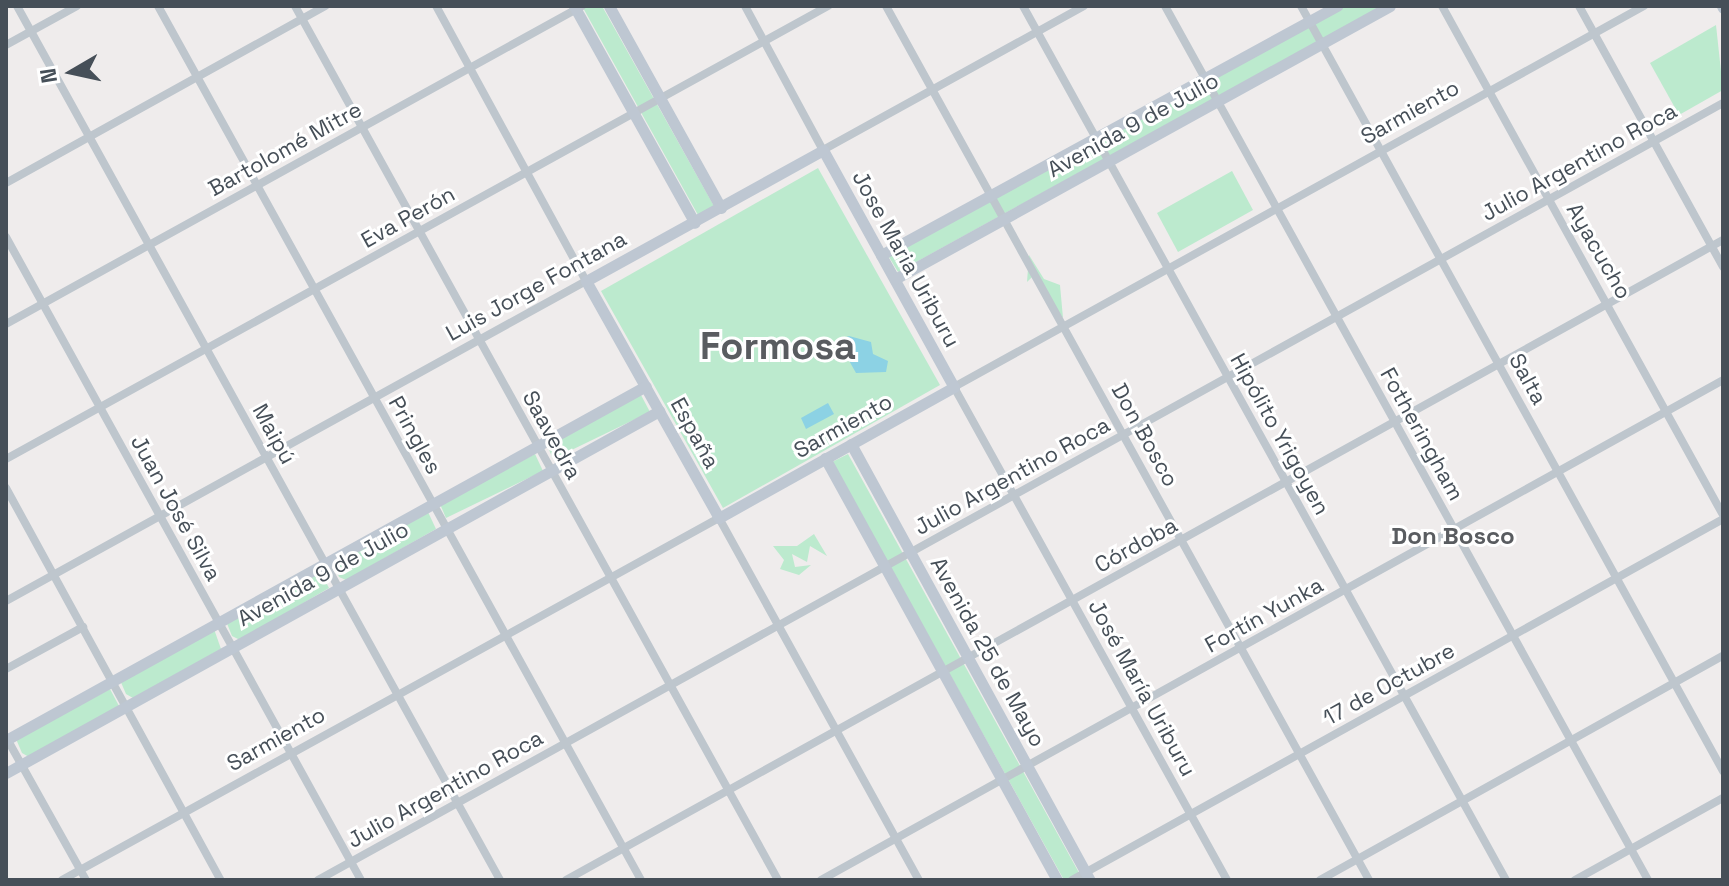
<!DOCTYPE html>
<meta charset="utf-8">
<style>
body{margin:0}
#map{position:relative;width:1729px;height:886px;overflow:hidden;background:#efecec;font-family:"Space Grotesk",sans-serif}
div>[style]{position:absolute}
.green>*{inset:0;background:#bceace}
.water>*{inset:0;background:#8cd2e4}
.street>*{height:8px;margin:-4px;padding:0 4px;transform-origin:4px;border-radius:4px;background:#bec6cd}
.secondary>*{height:11px;margin:-5.5px;padding:0 5.5px;transform-origin:5.5px;border-radius:5.5px;background:#bec7d2}
span{translate:-50% -50%;white-space:nowrap;text-align:center;line-height:1.15;-webkit-text-stroke:6px #fff;paint-order:stroke}
.street-label{font-size:22px;color:#464f58}
.neighbourhood-label{font-size:24px;color:#595c60;font-weight:700}
.town-label{font-size:38px;color:#595c60;font-weight:700}
.frame{position:absolute;inset:0;border:8px solid #464f58;pointer-events:none}
.north{position:absolute;left:32px;top:32px;width:80px;height:80px;-webkit-text-stroke:6px #fff;paint-order:stroke;rotate:261deg;font-size:22px;font-weight:700;line-height:32px;text-align:center;color:#464f58}
.north::after{content:'';display:block;margin:auto;width:28px;height:36px;background:#464f58;clip-path:polygon(50% 0,100% 100%,50% 72%,0 100%)}
</style>
<div id="map">
<div class="green">
<div style="clip-path:polygon(582px 6px,602px 6px,714px 206px,698px 215px)"></div>
<div style="clip-path:polygon(1344px 6px,1382px 6px,898px 272px,889px 257px)"></div>
<div style="clip-path:polygon(1716px 25px,1723px 90px,1679px 115px,1650px 63px)"></div>
<div style="clip-path:polygon(818px 168px,940px 385px,723px 508px,601px 291px)"></div>
<div style="clip-path:polygon(1232px 171px,1253px 210px,1178px 252px,1157px 213px)"></div>
<div style="clip-path:polygon(1029px 255px,1044px 279px,1060px 285px,1063px 318px,1032px 277px,1027px 282px)"></div>
<div style="clip-path:polygon(641px 395px,650px 412px,553px 459px,547px 445px)"></div>
<div style="clip-path:polygon(535px 454px,543px 471px,446px 518px,440px 504px)"></div>
<div style="clip-path:polygon(848px 454px,1083px 880px,1064px 880px,832px 462px)"></div>
<div style="clip-path:polygon(428px 512px,436px 529px,346px 580px,339px 577px,333px 562px)"></div>
<div style="clip-path:polygon(814px 534px,827px 556px,810px 546px,807px 562px,792px 554px,795px 567px,811px 565px,799px 575px,780px 569px,784px 560px,773px 546px,797px 546px)"></div>
<div style="clip-path:polygon(320px 571px,329px 588px,240px 640px,232px 636px,226px 621px)"></div>
<div style="clip-path:polygon(214px 629px,221px 649px,133px 698px,126px 694px,120px 680px)"></div>
<div style="clip-path:polygon(110px 689px,119px 706px,29px 757px,22px 753px,16px 739px)"></div>
</div>
<div class="water">
<div style="clip-path:polygon(849px 336px,871px 342px,873px 354px,888px 361px,886px 372px,856px 373px,838px 341px)"></div>
<div style="clip-path:polygon(828px 403px,834px 414px,806px 429px,801px 418px)"></div>
</div>
<div class="street">
<div style="left:17px;top:6px;width:999px;rotate:61.07deg"></div>
<div style="left:158px;top:6px;width:999px;rotate:61.07deg"></div>
<div style="left:295px;top:6px;width:999px;rotate:61.07deg"></div>
<div style="left:745px;top:6px;width:164px;rotate:61.6deg"></div>
<div style="left:823px;top:150px;width:298px;rotate:-28.9deg"></div>
<div style="left:886px;top:6px;width:999px;rotate:61.07deg"></div>
<div style="left:1023px;top:6px;width:999px;rotate:61.07deg"></div>
<div style="left:1165px;top:6px;width:999px;rotate:61.07deg"></div>
<div style="left:1301px;top:6px;width:874px;rotate:61.12deg"></div>
<div style="left:1442px;top:6px;width:581px;rotate:61.1deg"></div>
<div style="left:1579px;top:6px;width:298px;rotate:61.1deg"></div>
<div style="left:6px;top:45px;width:81px;rotate:-28.8deg"></div>
<div style="left:6px;top:183px;width:365px;rotate:-29deg"></div>
<div style="left:6px;top:237px;width:734px;rotate:61.1deg"></div>
<div style="left:6px;top:324px;width:658px;rotate:-28.9deg"></div>
<div style="left:6px;top:459px;width:939px;rotate:-28.86deg"></div>
<div style="left:6px;top:488px;width:447px;rotate:61.3deg"></div>
<div style="left:6px;top:601px;width:662px;rotate:-28.89deg"></div>
<div style="left:586px;top:281px;width:313px;rotate:-118.6deg"></div>
<div style="left:6px;top:669px;width:88px;rotate:-28.6deg"></div>
<div style="left:6px;top:737px;width:164px;rotate:60.8deg"></div>
<div style="left:62px;top:880px;width:750px;rotate:-28.85deg"></div>
<div style="left:719px;top:518px;width:414px;rotate:61.1deg"></div>
<div style="left:318px;top:880px;width:1606px;rotate:-28.94deg"></div>
<div style="left:566px;top:880px;width:1322px;rotate:-28.95deg"></div>
<div style="left:821px;top:880px;width:1031px;rotate:-29deg"></div>
<div style="left:1072px;top:880px;width:744px;rotate:-29.01deg"></div>
<div style="left:1227px;top:880px;width:564px;rotate:-118.98deg"></div>
<div style="left:954px;top:387px;width:788px;rotate:-28.91deg"></div>
<div style="left:1320px;top:880px;width:461px;rotate:-29.1deg"></div>
<div style="left:1575px;top:880px;width:169px;rotate:-29deg"></div>
</div>
<div class="secondary">
<div style="left:574px;top:6px;width:248px;rotate:60.9deg"></div>
<div style="left:609px;top:6px;width:231px;rotate:61deg"></div>
<div style="left:1722px;top:6px;width:2px;rotate:63deg"></div>
<div style="left:823px;top:150px;width:271px;rotate:61.1deg"></div>
<div style="left:954px;top:387px;width:269px;rotate:150.9deg"></div>
<div style="left:719px;top:518px;width:272px;rotate:-119.3deg"></div>
<div style="left:586px;top:281px;width:271px;rotate:-28.9deg"></div>
<div style="left:881px;top:255px;width:520px;rotate:-28.64deg"></div>
<div style="left:895px;top:279px;width:565px;rotate:-28.88deg"></div>
<div style="left:851px;top:444px;width:497px;rotate:61.3deg"></div>
<div style="left:825px;top:458px;width:482px;rotate:61.2deg"></div>
<div style="left:6px;top:740px;width:731px;rotate:-28.95deg"></div>
<div style="left:6px;top:773px;width:747px;rotate:-29deg"></div>
</div>
<div class="street-label">
<span style="left:1410px;top:112px;rotate:-29deg">Sarmiento</span>
<span style="left:1133px;top:125px;rotate:-29deg">Avenida 9 de Julio</span>
<span style="left:285px;top:149px;rotate:-29deg">Bartolomé Mitre</span>
<span style="left:1579px;top:162px;rotate:-29deg">Julio Argentino Roca</span>
<span style="left:408px;top:217px;rotate:-29deg">Eva Perón</span>
<span style="left:1599px;top:251px;rotate:60deg">Ayacucho</span>
<span style="left:906px;top:259px;rotate:61deg">Jose Maria Uriburu</span>
<span style="left:536px;top:286px;rotate:-29deg">Luis Jorge Fontana</span>
<span style="left:1528px;top:379px;rotate:61deg">Salta</span>
<span style="left:843px;top:426px;rotate:-29deg">Sarmiento</span>
<span style="left:695px;top:433px;rotate:61deg">España</span>
<span style="left:274px;top:434px;rotate:61deg">Maipú</span>
<span style="left:1280px;top:434px;rotate:61deg">Hipólito Yrigoyen</span>
<span style="left:1422px;top:434px;rotate:61deg">Fotheringham</span>
<span style="left:415px;top:435px;rotate:61deg">Pringles</span>
<span style="left:552px;top:435px;rotate:61deg">Saavedra</span>
<span style="left:1145px;top:435px;rotate:61deg">Don Bosco</span>
<span style="left:1012px;top:476px;rotate:-29deg">Julio Argentino Roca</span>
<span style="left:176px;top:508px;rotate:61deg">Juan José Silva</span>
<span style="left:1136px;top:545px;rotate:-29deg">Córdoba</span>
<span style="left:323px;top:574px;rotate:-29deg">Avenida 9 de Julio</span>
<span style="left:1264px;top:615px;rotate:-29deg">Fortín Yunka</span>
<span style="left:988px;top:652px;rotate:61deg">Avenida 25 de Mayo</span>
<span style="left:1389px;top:684px;rotate:-29deg">17 de Octubre</span>
<span style="left:1142px;top:688px;rotate:61deg">José María Uriburu</span>
<span style="left:276px;top:739px;rotate:-29deg">Sarmiento</span>
<span style="left:445px;top:789px;rotate:-29deg">Julio Argentino Roca</span>
</div>
<div class="neighbourhood-label">
<span style="left:1453px;top:536px">Don Bosco</span>
</div>
<div class="town-label">
<span style="left:778px;top:347px">Formosa</span>
</div>
<div class="frame"></div>
<div class="north">N</div>
</div>
